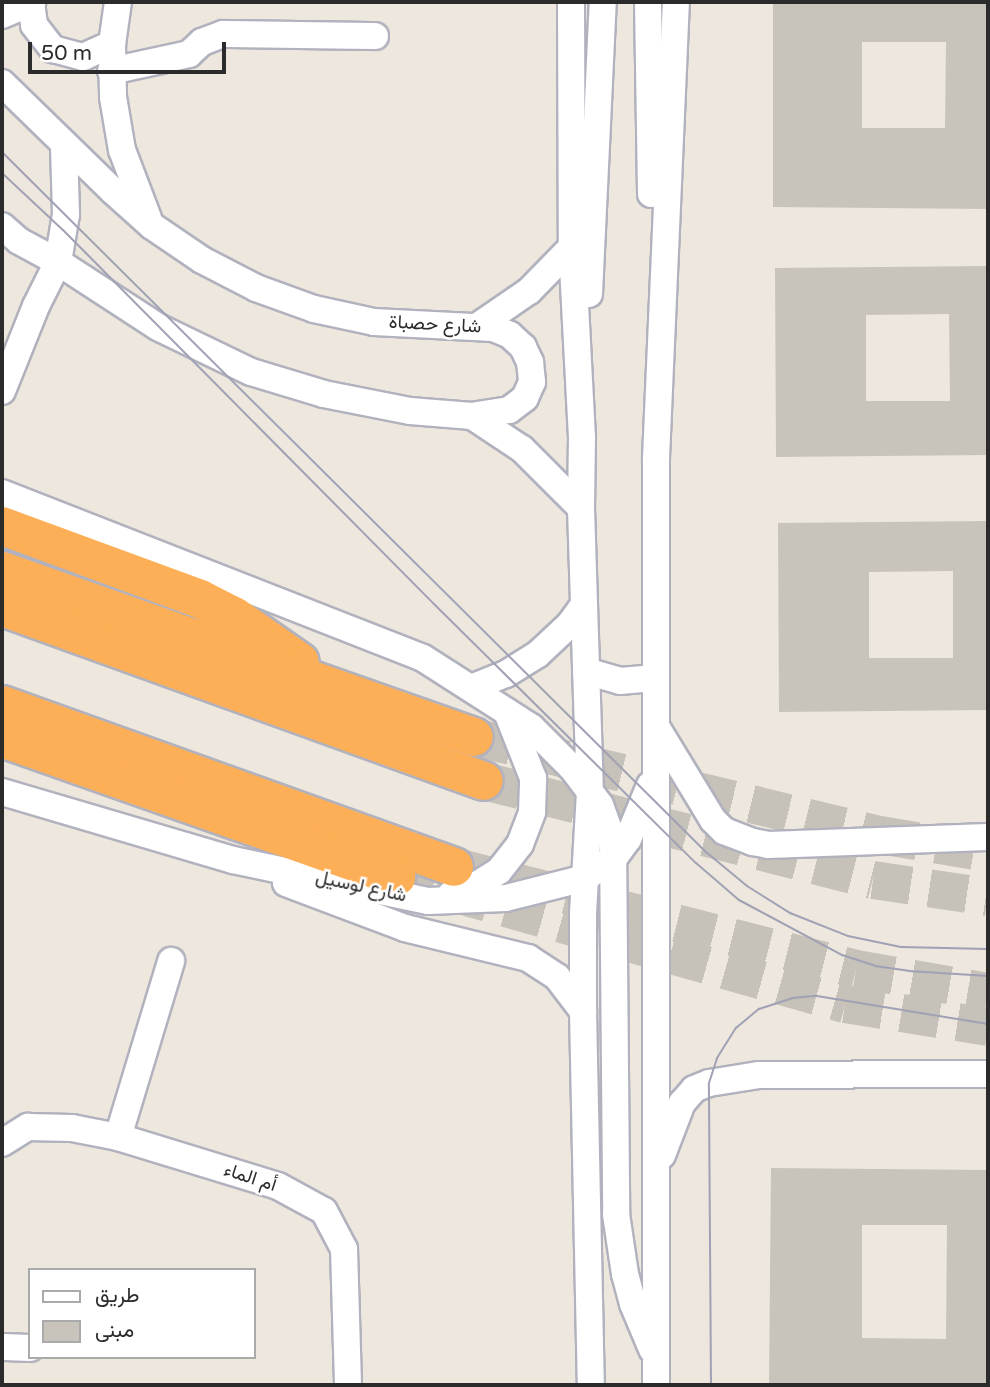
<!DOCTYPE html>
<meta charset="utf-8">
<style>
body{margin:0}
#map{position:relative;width:990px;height:1387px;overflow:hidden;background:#ede7dd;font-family:"Varela Round",Vazirmatn,sans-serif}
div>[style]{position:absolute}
.building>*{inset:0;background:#c8c4bc}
.highway-tunnel>*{height:38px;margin-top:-19px;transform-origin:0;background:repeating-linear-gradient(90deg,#c6c1b9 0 38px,transparent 0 57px)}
.roads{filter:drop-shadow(2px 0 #b1b2be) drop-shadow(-2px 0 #b1b2be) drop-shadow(0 2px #b1b2be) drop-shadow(0 -2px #b1b2be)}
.minor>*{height:26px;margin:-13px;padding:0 13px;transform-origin:13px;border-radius:13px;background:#fff}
.highway>*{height:38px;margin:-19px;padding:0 19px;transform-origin:19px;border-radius:19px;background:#fdaf57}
.tram>*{height:2px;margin:-1px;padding:0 1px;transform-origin:1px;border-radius:1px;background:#a0a1b5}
span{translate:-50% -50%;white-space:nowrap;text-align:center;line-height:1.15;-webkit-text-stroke:5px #fff;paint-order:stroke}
.street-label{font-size:19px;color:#2b2b2b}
.frame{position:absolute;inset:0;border:4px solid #2b2b2b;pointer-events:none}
.legend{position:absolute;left:28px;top:1268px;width:228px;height:91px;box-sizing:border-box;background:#fff;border:2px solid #aaa;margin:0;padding:9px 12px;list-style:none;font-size:21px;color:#2b2b2b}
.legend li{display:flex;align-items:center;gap:14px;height:35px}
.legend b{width:35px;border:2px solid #aaa}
.scale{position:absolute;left:28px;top:42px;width:198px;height:32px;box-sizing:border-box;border:4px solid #2b2b2b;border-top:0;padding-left:9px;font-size:21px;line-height:24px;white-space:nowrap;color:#2b2b2b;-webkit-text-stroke:5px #fff;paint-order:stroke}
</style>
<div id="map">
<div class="building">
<div style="clip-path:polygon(evenodd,773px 2px,988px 2px,988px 209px,773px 207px,773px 2px,862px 42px,946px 42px,945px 128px,862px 128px,862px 42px)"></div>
<div style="clip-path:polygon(evenodd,988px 266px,988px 455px,776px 457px,775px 268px,988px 266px,949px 314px,950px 401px,866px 401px,866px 315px,949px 314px)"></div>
<div style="clip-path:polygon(evenodd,988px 521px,988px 710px,779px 712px,778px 523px,988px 521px,953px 571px,953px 658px,869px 658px,869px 572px,953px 571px)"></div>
<div style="clip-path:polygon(evenodd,771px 1168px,988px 1170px,988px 1385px,769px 1385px,771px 1168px,862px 1225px,947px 1225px,946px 1339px,862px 1338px,862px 1225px)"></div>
</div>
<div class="highway-tunnel">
<div style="left:474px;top:737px;width:418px;rotate:13.6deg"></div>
<div style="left:880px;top:835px;width:109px;rotate:9.5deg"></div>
<div style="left:484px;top:781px;width:401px;rotate:14.3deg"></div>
<div style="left:873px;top:880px;width:116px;rotate:8.4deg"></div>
<div style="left:456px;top:867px;width:413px;rotate:14.3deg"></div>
<div style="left:856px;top:969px;width:134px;rotate:9.9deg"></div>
<div style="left:396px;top:877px;width:467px;rotate:15.8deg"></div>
<div style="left:845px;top:1004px;width:145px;rotate:9.1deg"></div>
</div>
<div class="roads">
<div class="minor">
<div style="left:118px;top:2px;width:42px;rotate:98.1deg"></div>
<div style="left:112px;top:44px;width:53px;rotate:88.9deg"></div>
<div style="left:113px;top:97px;width:54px;rotate:80.4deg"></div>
<div style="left:122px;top:150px;width:73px;rotate:69.1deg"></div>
<div style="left:571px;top:2px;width:245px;rotate:89.8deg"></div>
<div style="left:572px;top:247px;width:190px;rotate:87deg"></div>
<div style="left:582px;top:437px;width:71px;rotate:90.8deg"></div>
<div style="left:581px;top:508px;width:284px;rotate:88.2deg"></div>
<div style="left:590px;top:792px;width:122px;rotate:93.3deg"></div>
<div style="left:583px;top:914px;width:97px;rotate:90deg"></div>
<div style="left:583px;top:1011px;width:374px;rotate:88.8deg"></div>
<div style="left:648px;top:2px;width:192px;rotate:89.1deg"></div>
<div style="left:31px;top:3px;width:22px;rotate:82deg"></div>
<div style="left:34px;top:25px;width:31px;rotate:52deg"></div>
<div style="left:53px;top:49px;width:31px;rotate:15deg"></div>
<div style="left:83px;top:57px;width:32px;rotate:-24deg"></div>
<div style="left:2px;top:15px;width:33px;rotate:-23deg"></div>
<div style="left:111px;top:71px;width:80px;rotate:-12.3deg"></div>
<div style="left:189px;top:54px;width:18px;rotate:-43deg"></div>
<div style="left:202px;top:42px;width:22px;rotate:-21deg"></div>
<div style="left:223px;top:34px;width:152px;rotate:0.8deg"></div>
<div style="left:2px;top:83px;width:155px;rotate:44.2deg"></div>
<div style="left:113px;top:191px;width:52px;rotate:41.9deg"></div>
<div style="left:152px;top:226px;width:60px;rotate:34.2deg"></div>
<div style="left:202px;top:260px;width:61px;rotate:27.4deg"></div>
<div style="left:256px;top:288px;width:62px;rotate:19.9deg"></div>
<div style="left:314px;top:309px;width:61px;rotate:12.2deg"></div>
<div style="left:374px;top:322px;width:119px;rotate:2.9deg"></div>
<div style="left:493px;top:328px;width:18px;rotate:22deg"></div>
<div style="left:510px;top:335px;width:18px;rotate:43deg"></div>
<div style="left:523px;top:347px;width:17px;rotate:65deg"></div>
<div style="left:530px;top:362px;width:20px;rotate:84deg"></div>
<div style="left:532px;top:382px;width:17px;rotate:114deg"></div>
<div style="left:525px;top:398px;width:20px;rotate:143deg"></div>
<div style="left:509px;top:410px;width:37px;rotate:171deg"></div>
<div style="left:472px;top:416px;width:62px;rotate:-175.4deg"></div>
<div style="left:410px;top:411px;width:88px;rotate:-168.8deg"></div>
<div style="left:324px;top:394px;width:76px;rotate:-163.2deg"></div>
<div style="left:251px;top:372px;width:103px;rotate:-154.2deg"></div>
<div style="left:158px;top:327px;width:119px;rotate:-147deg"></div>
<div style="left:58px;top:262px;width:44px;rotate:-151.7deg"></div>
<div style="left:19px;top:241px;width:23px;rotate:-139deg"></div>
<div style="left:589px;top:294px;width:292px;rotate:-87.3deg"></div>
<div style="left:478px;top:326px;width:62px;rotate:-34.5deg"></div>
<div style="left:529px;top:291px;width:62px;rotate:-45.7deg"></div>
<div style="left:2px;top:391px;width:92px;rotate:-68.2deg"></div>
<div style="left:36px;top:306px;width:49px;rotate:-63.4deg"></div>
<div style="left:58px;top:262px;width:49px;rotate:-80.5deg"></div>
<div style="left:66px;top:214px;width:69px;rotate:-91.7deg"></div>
<div style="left:472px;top:416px;width:60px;rotate:33.4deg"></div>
<div style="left:522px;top:449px;width:83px;rotate:45deg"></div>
<div style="left:2px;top:493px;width:452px;rotate:21.4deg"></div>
<div style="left:423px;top:658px;width:128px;rotate:32.6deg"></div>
<div style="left:531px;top:727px;width:58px;rotate:45deg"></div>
<div style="left:572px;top:768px;width:46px;rotate:52.9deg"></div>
<div style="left:600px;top:805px;width:37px;rotate:70deg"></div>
<div style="left:613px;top:840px;width:374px;rotate:89.5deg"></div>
<div style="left:616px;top:1214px;width:61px;rotate:81.5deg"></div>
<div style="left:625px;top:1274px;width:31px;rotate:75deg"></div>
<div style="left:633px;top:1304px;width:49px;rotate:67.1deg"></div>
<div style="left:586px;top:671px;width:35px;rotate:16deg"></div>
<div style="left:620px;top:681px;width:36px;rotate:-5deg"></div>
<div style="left:471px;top:688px;width:38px;rotate:-22deg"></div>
<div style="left:506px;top:674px;width:38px;rotate:-32deg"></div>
<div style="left:538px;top:654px;width:44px;rotate:-43.2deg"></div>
<div style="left:570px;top:624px;width:22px;rotate:-54deg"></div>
<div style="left:657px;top:728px;width:108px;rotate:58.7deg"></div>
<div style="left:713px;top:820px;width:16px;rotate:45deg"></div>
<div style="left:724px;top:831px;width:31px;rotate:21deg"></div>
<div style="left:753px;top:842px;width:15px;rotate:11deg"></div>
<div style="left:768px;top:845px;width:220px;rotate:-2.1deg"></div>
<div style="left:2px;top:792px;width:241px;rotate:16.4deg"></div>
<div style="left:233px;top:860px;width:199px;rotate:11.9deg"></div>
<div style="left:428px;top:901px;width:78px;rotate:-2.2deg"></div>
<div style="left:506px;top:898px;width:81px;rotate:-14.2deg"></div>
<div style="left:585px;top:878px;width:35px;rotate:-35deg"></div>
<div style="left:614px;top:858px;width:24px;rotate:-54deg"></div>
<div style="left:628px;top:839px;width:58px;rotate:-67.8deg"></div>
<div style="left:286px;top:883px;width:127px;rotate:20.7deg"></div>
<div style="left:405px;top:928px;width:127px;rotate:13.7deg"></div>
<div style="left:528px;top:958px;width:35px;rotate:33deg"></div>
<div style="left:557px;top:977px;width:43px;rotate:52.6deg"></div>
<div style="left:451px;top:894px;width:20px;rotate:-15deg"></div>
<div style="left:470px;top:889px;width:34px;rotate:-32deg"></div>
<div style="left:499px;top:871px;width:34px;rotate:-52deg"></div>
<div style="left:520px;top:844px;width:34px;rotate:-69deg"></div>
<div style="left:532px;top:812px;width:34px;rotate:-88deg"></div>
<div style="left:533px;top:778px;width:71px;rotate:-111.5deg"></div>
<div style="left:118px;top:1137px;width:184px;rotate:-73.2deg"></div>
<div style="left:2px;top:1143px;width:31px;rotate:-32deg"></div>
<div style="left:28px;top:1127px;width:44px;rotate:1.3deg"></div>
<div style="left:72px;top:1128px;width:47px;rotate:11.1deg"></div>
<div style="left:118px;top:1137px;width:167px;rotate:17deg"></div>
<div style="left:278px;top:1186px;width:52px;rotate:28.5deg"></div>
<div style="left:324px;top:1211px;width:43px;rotate:62.2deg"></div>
<div style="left:344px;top:1249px;width:136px;rotate:88.3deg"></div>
<div style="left:662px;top:1155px;width:56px;rotate:-69deg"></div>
<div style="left:682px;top:1103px;width:18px;rotate:-49deg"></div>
<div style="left:694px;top:1089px;width:16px;rotate:-22deg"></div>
<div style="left:709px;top:1083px;width:51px;rotate:-9.1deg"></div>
<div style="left:759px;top:1075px;width:229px;rotate:-0.3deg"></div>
<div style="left:2px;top:1347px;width:28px;rotate:2deg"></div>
<div style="left:656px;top:1385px;width:927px;rotate:-90deg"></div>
<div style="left:656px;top:458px;width:456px;rotate:-87.5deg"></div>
</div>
<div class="highway">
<div style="left:2px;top:526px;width:211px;rotate:20.2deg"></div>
<div style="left:200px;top:599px;width:38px;rotate:27deg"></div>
<div style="left:234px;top:616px;width:80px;rotate:34.9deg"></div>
<div style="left:2px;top:571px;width:500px;rotate:19.38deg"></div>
<div style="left:2px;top:607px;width:512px;rotate:19.85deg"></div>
<div style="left:2px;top:705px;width:480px;rotate:19.7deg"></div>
<div style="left:2px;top:738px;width:418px;rotate:19.4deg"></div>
</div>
</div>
<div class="tram">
<div style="left:2px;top:152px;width:993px;rotate:44.84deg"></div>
<div style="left:706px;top:852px;width:53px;rotate:39.7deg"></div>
<div style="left:747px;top:886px;width:51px;rotate:32.1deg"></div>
<div style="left:790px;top:913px;width:62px;rotate:21.6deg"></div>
<div style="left:848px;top:936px;width:54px;rotate:11.7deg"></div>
<div style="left:901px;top:947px;width:87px;rotate:1.3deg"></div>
<div style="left:2px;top:173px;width:83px;rotate:43.1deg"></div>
<div style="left:63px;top:230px;width:528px;rotate:45.23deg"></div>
<div style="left:435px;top:605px;width:367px;rotate:44.7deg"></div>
<div style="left:696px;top:863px;width:57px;rotate:40.7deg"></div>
<div style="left:739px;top:900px;width:117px;rotate:28.1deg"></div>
<div style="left:842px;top:955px;width:35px;rotate:18deg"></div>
<div style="left:875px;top:966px;width:34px;rotate:8deg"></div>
<div style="left:909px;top:971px;width:79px;rotate:3.6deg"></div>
<div style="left:711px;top:1385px;width:302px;rotate:-90.4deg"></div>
<div style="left:709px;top:1083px;width:26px;rotate:-72deg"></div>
<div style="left:717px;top:1058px;width:36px;rotate:-58deg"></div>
<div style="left:736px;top:1028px;width:30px;rotate:-40deg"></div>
<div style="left:759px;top:1009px;width:35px;rotate:-18deg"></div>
<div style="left:792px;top:998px;width:25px;rotate:-5deg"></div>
<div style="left:817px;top:996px;width:173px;rotate:9.3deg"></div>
</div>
<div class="street-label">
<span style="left:435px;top:325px;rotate:3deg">شارع حصباة</span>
<span style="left:361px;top:887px;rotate:12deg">شارع لوسيل</span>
<span style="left:250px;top:1178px;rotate:18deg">أم الماء</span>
</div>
<div class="frame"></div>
<ul class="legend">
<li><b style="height:9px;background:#fff"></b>طريق</li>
<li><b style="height:19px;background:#c8c4bc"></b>مبنى</li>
</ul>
<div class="scale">50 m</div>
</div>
